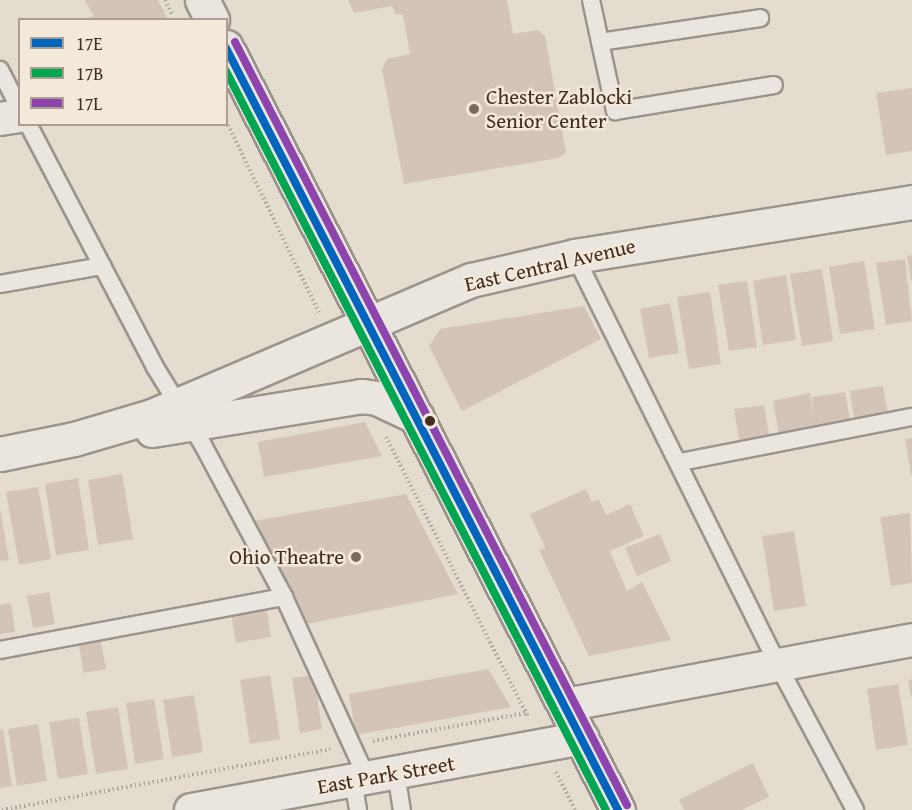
<!DOCTYPE html>
<style>
body{margin:0}
#map{position:relative;width:912px;height:810px;overflow:hidden;background:#e4dccf;font-family:"Gentium Book Plus",serif}
div>[style]{position:absolute}
.building>*{inset:0;background:#d4c4b7}
.path>*{height:4px;margin-top:-2px;transform-origin:0;background:repeating-linear-gradient(90deg,#ada7a1 0 1.5px,transparent 0 4.5px)}
.roads{filter:drop-shadow(2px 0 #9c948c) drop-shadow(-2px 0 #9c948c) drop-shadow(0 2px #9c948c) drop-shadow(0 -2px #9c948c)}
.lane>*{height:16px;margin:-8px;padding:0 8px;transform-origin:8px;border-radius:8px;background:#eae5df}
.street>*{height:32px;margin:-16px;padding:0 16px;transform-origin:16px;border-radius:16px;background:#eae5df}
.secondary>*{height:33px;margin:-16.5px;padding:0 16.5px;transform-origin:16.5px;border-radius:16.5px;background:#eae5df}
.bus-1>*{height:8px;margin:-4px;padding:0 4px;transform-origin:4px;border-radius:4px;background:#0065bd}
.bus-2>*{height:8px;margin:-4px;padding:0 4px;transform-origin:4px;border-radius:4px;background:#00a651}
.bus-3>*{height:8px;margin:-4px;padding:0 4px;transform-origin:4px;border-radius:4px;background:#8e44ad}
.dots>*{width:16px;height:16px;translate:-50% -50%;box-sizing:border-box;border:3px solid #f3e9da;border-radius:50%}
span{translate:-50% -50%;white-space:nowrap;text-align:center;line-height:1.15;-webkit-text-stroke:5px #f3e9da;paint-order:stroke}
.poi-label{font-size:21px;color:#412b22}
.left{translate:0 -50%;text-align:left}
.right{translate:-100% -50%;text-align:right}
.street-label{font-size:21px;color:#412b22}
.legend{position:absolute;left:18px;top:18px;width:210px;height:108px;box-sizing:border-box;background:#f3e9da;border:2px solid #ac9d90;margin:0;padding:8px 10px;list-style:none;font-size:18px;color:#412b22}
.legend li{display:flex;align-items:center;gap:12px;height:30px}
.legend b{width:30px;border:2px solid #ac9d90}
</style>
<div id="map">
<div class="building">
<div style="clip-path:polygon(85px 0,158px 0,168px 20px,82px 20px,94px 16px)"></div>
<div style="clip-path:polygon(348px 0,507px 0,513px 34px,538px 30px,545px 36px,566px 153px,558px 158px,404px 184px,382px 69px,387px 59px,410px 54px,403px 15px,395px 14px,392px 6px,354px 13px)"></div>
<div style="clip-path:polygon(912px 88px,912px 151px,886px 155px,876px 93px)"></div>
<div style="clip-path:polygon(912px 255px,912px 280px,911px 281px,907px 256px)"></div>
<div style="clip-path:polygon(905px 259px,912px 321px,886px 325px,876px 263px)"></div>
<div style="clip-path:polygon(864px 261px,875px 329px,840px 334px,829px 267px)"></div>
<div style="clip-path:polygon(822px 269px,833px 341px,802px 346px,790px 274px)"></div>
<div style="clip-path:polygon(786px 275px,796px 340px,763px 345px,753px 281px)"></div>
<div style="clip-path:polygon(747px 281px,757px 347px,729px 351px,718px 285px)"></div>
<div style="clip-path:polygon(710px 292px,721px 364px,689px 369px,677px 297px)"></div>
<div style="clip-path:polygon(670px 303px,679px 353px,649px 358px,640px 309px)"></div>
<div style="clip-path:polygon(584px 306px,601px 339px,462px 411px,429px 346px,440px 329px)"></div>
<div style="clip-path:polygon(883px 386px,888px 414px,854px 419px,850px 391px)"></div>
<div style="clip-path:polygon(845px 392px,850px 420px,779px 433px,773px 401px,810px 393px,814px 416px,812px 397px)"></div>
<div style="clip-path:polygon(764px 405px,769px 435px,739px 440px,734px 409px)"></div>
<div style="clip-path:polygon(365px 422px,382px 456px,264px 477px,258px 442px)"></div>
<div style="clip-path:polygon(912px 438px,912px 475px,911px 475px,905px 439px)"></div>
<div style="clip-path:polygon(122px 474px,133px 539px,98px 545px,88px 480px)"></div>
<div style="clip-path:polygon(78px 478px,89px 550px,56px 555px,45px 484px)"></div>
<div style="clip-path:polygon(38px 487px,51px 559px,19px 565px,6px 492px)"></div>
<div style="clip-path:polygon(586px 489px,592px 502px,599px 499px,606px 515px,630px 504px,644px 536px,610px 551px,627px 591px,642px 582px,671px 640px,589px 656px,539px 550px,545px 548px,530px 514px)"></div>
<div style="clip-path:polygon(406px 494px,458px 594px,306px 624px,254px 521px)"></div>
<div style="clip-path:polygon(0 508px,9px 560px,0 561px)"></div>
<div style="clip-path:polygon(910px 513px,912px 583px,891px 586px,880px 517px)"></div>
<div style="clip-path:polygon(794px 531px,806px 606px,774px 611px,762px 536px)"></div>
<div style="clip-path:polygon(660px 534px,671px 561px,637px 576px,625px 548px)"></div>
<div style="clip-path:polygon(49px 592px,55px 624px,33px 628px,27px 596px)"></div>
<div style="clip-path:polygon(11px 603px,15px 632px,0 634px,0 605px)"></div>
<div style="clip-path:polygon(266px 606px,271px 637px,236px 643px,231px 612px)"></div>
<div style="clip-path:polygon(100px 637px,106px 669px,84px 673px,78px 641px)"></div>
<div style="clip-path:polygon(488px 669px,511px 707px,356px 735px,349px 694px)"></div>
<div style="clip-path:polygon(270px 675px,280px 739px,250px 744px,240px 680px)"></div>
<div style="clip-path:polygon(314px 675px,322px 729px,300px 733px,292px 678px)"></div>
<div style="clip-path:polygon(912px 679px,912px 697px,911px 697px,908px 680px)"></div>
<div style="clip-path:polygon(898px 684px,908px 745px,876px 750px,867px 689px)"></div>
<div style="clip-path:polygon(194px 695px,203px 752px,172px 757px,163px 700px)"></div>
<div style="clip-path:polygon(154px 699px,164px 759px,135px 764px,126px 703px)"></div>
<div style="clip-path:polygon(118px 707px,128px 769px,96px 774px,86px 712px)"></div>
<div style="clip-path:polygon(79px 718px,88px 774px,58px 779px,49px 722px)"></div>
<div style="clip-path:polygon(38px 724px,47px 781px,17px 786px,8px 729px)"></div>
<div style="clip-path:polygon(3px 729px,12px 786px,0 788px,0 730px)"></div>
<div style="clip-path:polygon(753px 763px,769px 797px,742px 810px,684px 810px,679px 800px)"></div>
</div>
<div class="path">
<div style="left:165px;top:0;width:17px;rotate:65deg"></div>
<div style="left:228px;top:125px;width:208px;rotate:64.1deg"></div>
<div style="left:386px;top:437px;width:314px;rotate:63.1deg"></div>
<div style="left:373px;top:741px;width:156px;rotate:-10.4deg"></div>
<div style="left:556px;top:772px;width:42px;rotate:63.4deg"></div>
<div style="left:2px;top:810px;width:334px;rotate:-10.5deg"></div>
</div>
<div class="roads">
<div class="lane">
<div style="left:591px;top:0;width:43px;rotate:77.9deg"></div>
<div style="left:600px;top:42px;width:162px;rotate:-8.5deg"></div>
<div style="left:600px;top:42px;width:71px;rotate:77.7deg"></div>
<div style="left:615px;top:111px;width:161px;rotate:-9.3deg"></div>
<div style="left:0;top:70px;width:44px;rotate:62.9deg"></div>
<div style="left:28px;top:124px;width:274px;rotate:62.4deg"></div>
<div style="left:155px;top:367px;width:92px;rotate:58.4deg"></div>
<div style="left:203px;top:445px;width:172px;rotate:61.9deg"></div>
<div style="left:284px;top:597px;width:199px;rotate:65.4deg"></div>
<div style="left:575px;top:256px;width:457px;rotate:63.6deg"></div>
<div style="left:778px;top:665px;width:164px;rotate:62deg"></div>
<div style="left:0;top:284px;width:104px;rotate:-10deg"></div>
<div style="left:680px;top:462px;width:236px;rotate:-11deg"></div>
<div style="left:0;top:650px;width:289px;rotate:-10.6deg"></div>
<div style="left:396px;top:773px;width:37px;rotate:81deg"></div>
<div style="left:353px;top:781px;width:29px;rotate:80deg"></div>
</div>
<div class="street">
<div style="left:0;top:119px;width:20px;rotate:-9deg"></div>
<div style="left:565px;top:705px;width:353px;rotate:-10.6deg"></div>
<div style="left:191px;top:810px;width:398px;rotate:-10.4deg"></div>
</div>
<div class="secondary">
<div style="left:202px;top:0;width:22px;rotate:63deg"></div>
<div style="left:226px;top:47px;width:858px;rotate:62.81deg"></div>
<div style="left:152px;top:430px;width:212px;rotate:-9.2deg"></div>
<div style="left:361px;top:396px;width:16px;rotate:7deg"></div>
<div style="left:377px;top:398px;width:44px;rotate:25.4deg"></div>
<div style="left:0;top:454px;width:76px;rotate:-11.5deg"></div>
<div style="left:74px;top:439px;width:81px;rotate:-16.4deg"></div>
<div style="left:152px;top:416px;width:347px;rotate:-23.1deg"></div>
<div style="left:471px;top:280px;width:107px;rotate:-13deg"></div>
<div style="left:575px;top:256px;width:341px;rotate:-9.1deg"></div>
</div>
</div>
<div class="bus-1">
<div style="left:226px;top:48px;width:857px;rotate:62.78deg"></div>
</div>
<div class="bus-2">
<div style="left:226px;top:71px;width:831px;rotate:62.79deg"></div>
</div>
<div class="bus-3">
<div style="left:235px;top:42px;width:858px;rotate:62.81deg"></div>
</div>
<div class="dots">
<div style="left:474px;top:109px;background:#7a695f"></div>
<div style="left:430px;top:421px;background:#412b22"></div>
<div style="left:356px;top:557px;background:#7a695f"></div>
</div>
<div class="poi-label">
<span class="left" style="left:486px;top:109px">Chester Zablocki<br>Senior Center</span>
<span class="right" style="left:344px;top:557px">Ohio Theatre</span>
</div>
<div class="street-label">
<span style="left:550px;top:265px;rotate:-13deg">East Central Avenue</span>
<span style="left:386px;top:775px;rotate:-10deg">East Park Street</span>
</div>
<ul class="legend">
<li><b style="height:8px;background:#0065bd"></b>17E</li>
<li><b style="height:8px;background:#00a651"></b>17B</li>
<li><b style="height:8px;background:#8e44ad"></b>17L</li>
</ul>
</div>
